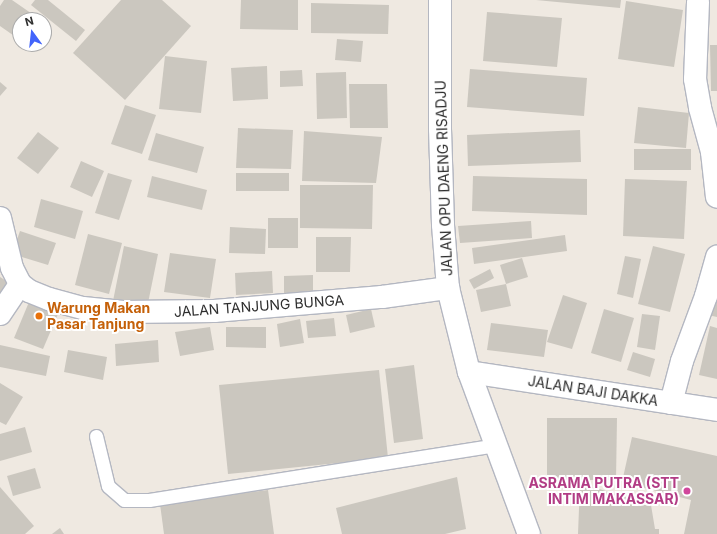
<!DOCTYPE html>
<style>
body{margin:0}
#map{position:relative;width:717px;height:534px;overflow:hidden;background:#efe9e1;font-family:Inter,sans-serif}
div>[style]{position:absolute}
.building>*{inset:0;background:#cbc7bf}
.roads{filter:drop-shadow(1px 0 #b4b7c1) drop-shadow(-1px 0 #b4b7c1) drop-shadow(0 1px #b4b7c1) drop-shadow(0 -1px #b4b7c1)}
.service>*{height:13px;margin:-6.5px;padding:0 6.5px;transform-origin:6.5px;border-radius:6.5px;background:#fff}
.minor>*{height:22px;margin:-11px;padding:0 11px;transform-origin:11px;border-radius:11px;background:#fff}
.secondary>*{height:22px;margin:-11px;padding:0 11px;transform-origin:11px;border-radius:11px;background:#fff}
.dots>*{width:11px;height:11px;translate:-50% -50%;box-sizing:border-box;border:2px solid #fff;border-radius:50%}
span{translate:-50% -50%;white-space:nowrap;text-align:center;line-height:1.15;-webkit-text-stroke:4px #fff;paint-order:stroke}
.street-label{font-size:14px;color:#2e2e2e}
.food-label{font-size:14px;color:#c56008;font-weight:700}
.left{translate:0 -50%;text-align:left}
.hotel-label{font-size:14px;color:#b23c85;font-weight:700}
.right{translate:-100% -50%;text-align:right}
.north{position:absolute;left:12px;top:12px;width:40px;height:40px;box-sizing:border-box;background:#fff;border:1px solid #ababab;border-radius:50%;rotate:345deg;font-size:11px;font-weight:700;line-height:16px;text-align:center;color:#2e2e2e}
.north::after{content:'';display:block;margin:auto;width:14px;height:18px;background:#4264fb;clip-path:polygon(50% 0,100% 100%,50% 72%,0 100%)}
</style>
<div id="map">
<div class="building">
<div style="clip-path:polygon(4px 0,12px 0,38px 18px,36px 20px,20px 20px,20px 40px,0 26px,0 6px)"></div>
<div style="clip-path:polygon(35px 0,48px 0,85px 30px,76px 41px,31px 5px)"></div>
<div style="clip-path:polygon(121px 0,162px 0,191px 26px,125px 100px,73px 53px)"></div>
<div style="clip-path:polygon(241px 0,298px 0,298px 30px,240px 29px)"></div>
<div style="clip-path:polygon(536px 0,621px 0,620px 8px)"></div>
<div style="clip-path:polygon(626px 1px,683px 10px,674px 67px,618px 59px)"></div>
<div style="clip-path:polygon(311px 3px,389px 5px,388px 34px,311px 33px)"></div>
<div style="clip-path:polygon(487px 12px,562px 18px,557px 67px,483px 61px)"></div>
<div style="clip-path:polygon(337px 39px,363px 41px,361px 62px,335px 60px)"></div>
<div style="clip-path:polygon(710px 45px,717px 45px,717px 91px,711px 91px)"></div>
<div style="clip-path:polygon(165px 56px,207px 61px,201px 113px,159px 109px)"></div>
<div style="clip-path:polygon(267px 66px,268px 99px,233px 101px,231px 68px)"></div>
<div style="clip-path:polygon(470px 69px,587px 78px,584px 116px,467px 107px)"></div>
<div style="clip-path:polygon(302px 70px,303px 86px,280px 87px,280px 71px)"></div>
<div style="clip-path:polygon(346px 72px,347px 118px,317px 119px,316px 73px)"></div>
<div style="clip-path:polygon(0 82px,7px 88px,0 96px)"></div>
<div style="clip-path:polygon(349px 84px,387px 84px,388px 128px,350px 128px)"></div>
<div style="clip-path:polygon(125px 105px,156px 115px,142px 154px,111px 144px)"></div>
<div style="clip-path:polygon(638px 107px,689px 113px,686px 148px,634px 143px)"></div>
<div style="clip-path:polygon(238px 128px,293px 130px,291px 169px,236px 168px)"></div>
<div style="clip-path:polygon(580px 130px,581px 162px,468px 166px,467px 135px)"></div>
<div style="clip-path:polygon(304px 131px,382px 137px,376px 183px,302px 181px)"></div>
<div style="clip-path:polygon(38px 132px,59px 148px,38px 174px,17px 158px)"></div>
<div style="clip-path:polygon(156px 133px,204px 147px,197px 173px,148px 160px)"></div>
<div style="clip-path:polygon(634px 149px,691px 149px,691px 170px,634px 170px)"></div>
<div style="clip-path:polygon(81px 161px,104px 171px,92px 197px,70px 187px)"></div>
<div style="clip-path:polygon(108px 173px,132px 180px,119px 220px,95px 213px)"></div>
<div style="clip-path:polygon(236px 173px,289px 173px,289px 191px,236px 191px)"></div>
<div style="clip-path:polygon(152px 176px,207px 190px,202px 210px,147px 197px)"></div>
<div style="clip-path:polygon(473px 176px,587px 179px,587px 215px,472px 211px)"></div>
<div style="clip-path:polygon(625px 179px,687px 181px,684px 239px,623px 236px)"></div>
<div style="clip-path:polygon(300px 185px,373px 185px,372px 229px,300px 228px)"></div>
<div style="clip-path:polygon(41px 199px,83px 211px,75px 239px,34px 227px)"></div>
<div style="clip-path:polygon(268px 218px,298px 218px,298px 248px,268px 248px)"></div>
<div style="clip-path:polygon(531px 221px,532px 238px,460px 243px,458px 226px)"></div>
<div style="clip-path:polygon(230px 227px,266px 229px,265px 254px,229px 253px)"></div>
<div style="clip-path:polygon(20px 231px,56px 243px,48px 265px,12px 254px)"></div>
<div style="clip-path:polygon(88px 234px,122px 243px,109px 294px,75px 285px)"></div>
<div style="clip-path:polygon(565px 235px,567px 251px,474px 264px,472px 248px)"></div>
<div style="clip-path:polygon(316px 237px,351px 237px,350px 272px,316px 272px)"></div>
<div style="clip-path:polygon(124px 246px,158px 254px,147px 308px,113px 301px)"></div>
<div style="clip-path:polygon(653px 246px,685px 254px,670px 312px,638px 304px)"></div>
<div style="clip-path:polygon(170px 253px,216px 259px,210px 298px,164px 292px)"></div>
<div style="clip-path:polygon(625px 256px,641px 259px,633px 298px,617px 294px)"></div>
<div style="clip-path:polygon(522px 258px,528px 277px,506px 284px,500px 265px)"></div>
<div style="clip-path:polygon(490px 269px,494px 278px,474px 289px,469px 280px)"></div>
<div style="clip-path:polygon(272px 271px,273px 293px,236px 295px,235px 273px)"></div>
<div style="clip-path:polygon(313px 275px,313px 295px,284px 296px,284px 276px)"></div>
<div style="clip-path:polygon(0 277px,16px 287px,0 313px)"></div>
<div style="clip-path:polygon(506px 284px,511px 306px,481px 312px,476px 290px)"></div>
<div style="clip-path:polygon(717px 284px,717px 317px,708px 315px)"></div>
<div style="clip-path:polygon(563px 295px,587px 303px,572px 349px,547px 342px)"></div>
<div style="clip-path:polygon(29px 302px,58px 314px,43px 349px,14px 338px)"></div>
<div style="clip-path:polygon(371px 309px,375px 327px,350px 333px,346px 315px)"></div>
<div style="clip-path:polygon(604px 309px,634px 318px,621px 362px,591px 353px)"></div>
<div style="clip-path:polygon(642px 314px,660px 316px,655px 350px,637px 347px)"></div>
<div style="clip-path:polygon(334px 318px,336px 336px,308px 338px,306px 321px)"></div>
<div style="clip-path:polygon(300px 319px,304px 343px,280px 347px,277px 324px)"></div>
<div style="clip-path:polygon(491px 323px,548px 330px,544px 357px,487px 350px)"></div>
<div style="clip-path:polygon(710px 326px,717px 328px,717px 379px,699px 375px)"></div>
<div style="clip-path:polygon(210px 327px,214px 350px,180px 356px,175px 332px)"></div>
<div style="clip-path:polygon(226px 327px,266px 327px,266px 348px,226px 347px)"></div>
<div style="clip-path:polygon(158px 340px,159px 362px,116px 366px,115px 344px)"></div>
<div style="clip-path:polygon(0 345px,50px 356px,46px 376px,0 367px)"></div>
<div style="clip-path:polygon(68px 350px,107px 357px,103px 380px,64px 372px)"></div>
<div style="clip-path:polygon(633px 352px,655px 359px,650px 377px,627px 370px)"></div>
<div style="clip-path:polygon(414px 365px,423px 439px,394px 443px,385px 369px)"></div>
<div style="clip-path:polygon(379px 370px,388px 458px,228px 474px,219px 385px)"></div>
<div style="clip-path:polygon(0 383px,23px 397px,6px 425px,0 422px)"></div>
<div style="clip-path:polygon(547px 418px,617px 418px,616px 480px,547px 480px)"></div>
<div style="clip-path:polygon(25px 427px,32px 452px,0 461px,0 434px)"></div>
<div style="clip-path:polygon(632px 437px,717px 456px,717px 534px,684px 534px,691px 500px,622px 482px)"></div>
<div style="clip-path:polygon(35px 468px,41px 488px,13px 496px,7px 476px)"></div>
<div style="clip-path:polygon(457px 477px,466px 529px,445px 534px,342px 534px,336px 508px)"></div>
<div style="clip-path:polygon(580px 483px,651px 505px,655px 529px,659px 529px,659px 534px,578px 534px)"></div>
<div style="clip-path:polygon(0 487px,34px 526px,25px 534px,0 534px)"></div>
<div style="clip-path:polygon(268px 490px,274px 534px,164px 534px,160px 504px)"></div>
<div style="clip-path:polygon(60px 528px,64px 534px,52px 534px)"></div>
</div>
<div class="roads">
<div class="service">
<div style="left:96px;top:436px;width:51px;rotate:76.5deg"></div>
<div style="left:108px;top:486px;width:21px;rotate:41deg"></div>
<div style="left:124px;top:500px;width:25px"></div>
<div style="left:149px;top:500px;width:351px;rotate:-9deg"></div>
</div>
<div class="minor">
<div style="left:698px;top:2px;width:77px;rotate:92.2deg"></div>
<div style="left:695px;top:79px;width:29px;rotate:80deg"></div>
<div style="left:700px;top:108px;width:46px;rotate:74.7deg"></div>
<div style="left:712px;top:152px;width:45px;rotate:83.7deg"></div>
<div style="left:0;top:218px;width:51px;rotate:76.5deg"></div>
<div style="left:12px;top:268px;width:18px;rotate:63deg"></div>
<div style="left:20px;top:284px;width:11px;rotate:38deg"></div>
<div style="left:29px;top:291px;width:22px;rotate:22deg"></div>
<div style="left:49px;top:299px;width:35px;rotate:15deg"></div>
<div style="left:83px;top:308px;width:40px;rotate:5.7deg"></div>
<div style="left:123px;top:312px;width:91px;rotate:-0.6deg"></div>
<div style="left:214px;top:311px;width:169px;rotate:-4.8deg"></div>
<div style="left:382px;top:297px;width:67px;rotate:-7.8deg"></div>
<div style="left:0;top:314px;width:36px;rotate:-56deg"></div>
<div style="left:469px;top:372px;width:251px;rotate:8.7deg"></div>
<div style="left:671px;top:403px;width:43px;rotate:-75.3deg"></div>
<div style="left:682px;top:361px;width:69px;rotate:-69.7deg"></div>
<div style="left:706px;top:296px;width:41px;rotate:-74.2deg"></div>
</div>
<div class="secondary">
<div style="left:440px;top:0;width:129px;rotate:90deg"></div>
<div style="left:440px;top:129px;width:96px;rotate:88.2deg"></div>
<div style="left:443px;top:225px;width:63px;rotate:85.5deg"></div>
<div style="left:448px;top:288px;width:87px;rotate:76deg"></div>
<div style="left:469px;top:372px;width:173px;rotate:69.7deg"></div>
</div>
</div>
<div class="dots">
<div style="left:39px;top:316px;background:#e8710a"></div>
<div style="left:687px;top:491px;background:#d1479c"></div>
</div>
<div class="street-label">
<span style="left:444px;top:178px;rotate:-92deg">JALAN OPU DAENG RISADJU</span>
<span style="left:259px;top:306px;rotate:-4deg">JALAN TANJUNG BUNGA</span>
<span style="left:593px;top:391px;rotate:9deg">JALAN BAJI DAKKA</span>
</div>
<div class="food-label">
<span class="left" style="left:47px;top:316px">Warung Makan<br>Pasar Tanjung</span>
</div>
<div class="hotel-label">
<span class="right" style="left:679px;top:491px">ASRAMA PUTRA (STT<br>INTIM MAKASSAR)</span>
</div>
<div class="north">N</div>
</div>
